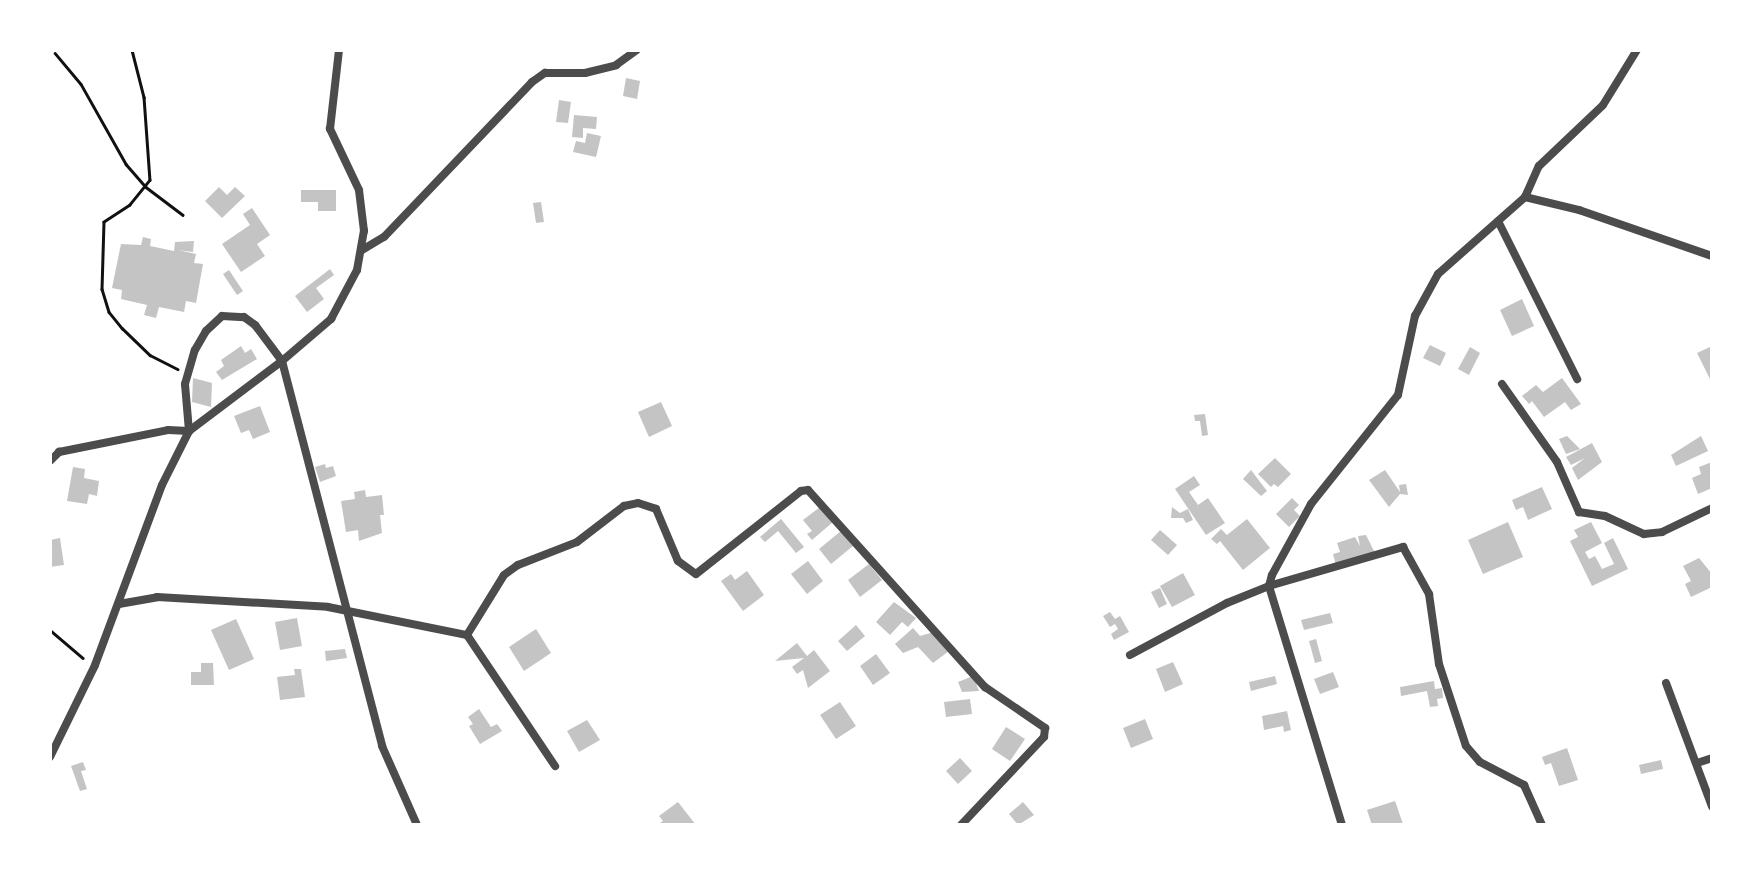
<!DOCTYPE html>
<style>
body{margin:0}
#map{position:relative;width:1762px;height:875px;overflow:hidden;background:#fff;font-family:"Fira Sans Condensed",sans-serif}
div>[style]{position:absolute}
.building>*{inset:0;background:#c4c4c4}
.path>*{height:2.5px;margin:-1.25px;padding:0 1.25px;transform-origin:1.25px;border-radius:1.25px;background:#111}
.minor>*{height:8px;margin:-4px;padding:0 4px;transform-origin:4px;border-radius:4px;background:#4c4c4c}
span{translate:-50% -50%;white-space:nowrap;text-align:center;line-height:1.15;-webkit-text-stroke:9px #fff;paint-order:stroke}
.frame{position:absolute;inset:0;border:52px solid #fff;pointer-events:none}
</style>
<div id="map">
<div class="building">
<div style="clip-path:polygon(626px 78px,640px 81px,637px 99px,623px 96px)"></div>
<div style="clip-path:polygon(559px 100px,571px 102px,568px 123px,556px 122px)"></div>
<div style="clip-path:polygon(574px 115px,597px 117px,596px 129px,583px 128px,583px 138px,572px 137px)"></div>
<div style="clip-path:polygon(587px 133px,601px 136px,596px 157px,573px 152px,576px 141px,585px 143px)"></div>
<div style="clip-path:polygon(219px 187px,227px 195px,235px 187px,245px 196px,222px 218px,205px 201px)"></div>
<div style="clip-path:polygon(301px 190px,336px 190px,336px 211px,318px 211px,318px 202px,301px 202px)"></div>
<div style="clip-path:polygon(541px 202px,544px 222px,536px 223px,533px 203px)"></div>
<div style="clip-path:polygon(252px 208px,270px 235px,257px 244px,265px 256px,241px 272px,222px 244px,250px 225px,243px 214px)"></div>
<div style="clip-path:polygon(143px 237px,151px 239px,150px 246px,174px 251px,175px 242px,194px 241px,193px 252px,178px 250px,196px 254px,194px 263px,203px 264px,196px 303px,186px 301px,184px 312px,159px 307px,156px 318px,144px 315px,147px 305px,121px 299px,122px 290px,112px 288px,121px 244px,141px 245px)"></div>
<div style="clip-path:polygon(330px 269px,334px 275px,316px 288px,324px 299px,307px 312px,295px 296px)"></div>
<div style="clip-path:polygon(229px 270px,243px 291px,237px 295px,223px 274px)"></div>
<div style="clip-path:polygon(1522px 299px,1534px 326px,1512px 336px,1500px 310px)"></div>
<div style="clip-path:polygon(1430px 345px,1446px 353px,1440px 366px,1423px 358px)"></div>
<div style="clip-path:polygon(241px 346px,245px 353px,251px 349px,257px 359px,222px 380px,216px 372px,224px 366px,221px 360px)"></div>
<div style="clip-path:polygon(1712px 346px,1712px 383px,1697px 353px)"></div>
<div style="clip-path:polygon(1470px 347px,1480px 353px,1469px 375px,1458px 369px)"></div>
<div style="clip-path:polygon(193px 378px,212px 383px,211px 407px,192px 402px)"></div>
<div style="clip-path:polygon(1562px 378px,1581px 404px,1571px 410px,1565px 402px,1544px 417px,1532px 401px,1529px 404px,1522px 396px,1536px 385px,1543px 392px)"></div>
<div style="clip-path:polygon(661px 402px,672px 426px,649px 437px,638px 412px)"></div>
<div style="clip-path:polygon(260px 406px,270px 432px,253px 439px,249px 430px,241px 433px,234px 416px)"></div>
<div style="clip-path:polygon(1205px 414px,1208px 435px,1202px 436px,1200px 421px,1195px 421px,1194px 415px)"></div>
<div style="clip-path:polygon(1567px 436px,1580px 449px,1566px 454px,1559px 439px)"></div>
<div style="clip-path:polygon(1701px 436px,1708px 451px,1676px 466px,1671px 455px)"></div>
<div style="clip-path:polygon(1592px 443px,1602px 462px,1578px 480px,1572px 468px,1585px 458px,1571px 465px,1566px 457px)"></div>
<div style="clip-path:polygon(1275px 458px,1291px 474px,1278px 487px,1274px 484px,1271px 487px,1258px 474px)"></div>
<div style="clip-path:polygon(1712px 462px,1712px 488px,1698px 494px,1692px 478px,1701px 474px,1699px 467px)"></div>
<div style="clip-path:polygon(325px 464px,326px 468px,333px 466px,336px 476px,320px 482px,315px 467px)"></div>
<div style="clip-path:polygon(73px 467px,85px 469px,84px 478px,99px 481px,97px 496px,89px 494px,87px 504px,67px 501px)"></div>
<div style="clip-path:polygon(1251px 470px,1267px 491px,1261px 496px,1243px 479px)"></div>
<div style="clip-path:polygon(1385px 470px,1400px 492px,1399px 485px,1406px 484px,1408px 495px,1400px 494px,1389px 507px,1369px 480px)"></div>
<div style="clip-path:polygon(1194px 476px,1200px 485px,1189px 492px,1198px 505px,1208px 498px,1225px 523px,1206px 535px,1175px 489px)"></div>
<div style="clip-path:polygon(1542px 487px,1552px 509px,1528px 520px,1523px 507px,1516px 510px,1512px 500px)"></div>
<div style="clip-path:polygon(365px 490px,366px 497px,382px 495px,384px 515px,380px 515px,382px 533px,359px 541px,358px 530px,346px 532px,341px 501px,355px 499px,354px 492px)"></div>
<div style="clip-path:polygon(1292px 498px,1299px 505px,1294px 510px,1300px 516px,1289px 527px,1276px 514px)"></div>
<div style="clip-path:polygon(820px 507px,833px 522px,812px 540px,807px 534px,812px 531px,803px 520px)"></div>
<div style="clip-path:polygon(1172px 507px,1180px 513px,1188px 509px,1193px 520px,1186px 523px,1183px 518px,1171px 518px)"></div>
<div style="clip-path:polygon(781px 519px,804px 547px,796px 553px,778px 531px,765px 542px,760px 537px)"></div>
<div style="clip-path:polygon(1247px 519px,1270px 548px,1243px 570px,1220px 541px,1217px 544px,1211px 539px,1221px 529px,1227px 535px)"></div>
<div style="clip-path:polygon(1508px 522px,1523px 557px,1483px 574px,1468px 540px)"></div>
<div style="clip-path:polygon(1591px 522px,1602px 543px,1585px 552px,1589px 559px,1595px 556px,1602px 569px,1614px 564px,1604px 543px,1613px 538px,1628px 569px,1592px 586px,1570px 541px,1578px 537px,1574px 530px)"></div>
<div style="clip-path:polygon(1160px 530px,1177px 545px,1168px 555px,1151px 540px)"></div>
<div style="clip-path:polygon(841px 531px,853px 546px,831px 564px,819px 549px)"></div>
<div style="clip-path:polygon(1366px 535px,1375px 553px,1336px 565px,1333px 554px,1340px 552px,1337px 543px,1355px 537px,1360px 546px,1358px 536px)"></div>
<div style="clip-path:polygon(60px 538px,64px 565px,50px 567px,50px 540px)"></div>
<div style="clip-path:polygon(1699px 558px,1712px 574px,1712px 587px,1691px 597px,1685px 584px,1691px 581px,1683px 566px)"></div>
<div style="clip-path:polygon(808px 561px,823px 581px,807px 594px,791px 574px)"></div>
<div style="clip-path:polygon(869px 564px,882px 580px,860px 597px,848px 580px)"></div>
<div style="clip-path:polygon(747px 571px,764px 595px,743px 611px,721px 581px,731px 574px,735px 580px)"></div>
<div style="clip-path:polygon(1183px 573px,1195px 595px,1172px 607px,1160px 586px)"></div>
<div style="clip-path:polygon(1160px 588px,1167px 604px,1159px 608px,1151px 592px)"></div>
<div style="clip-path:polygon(894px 602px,916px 618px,908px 627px,902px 622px,890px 635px,876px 622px)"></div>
<div style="clip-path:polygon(1110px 612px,1115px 619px,1120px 616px,1129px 632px,1114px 640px,1111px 634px,1118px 629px,1115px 624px,1110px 627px,1103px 616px)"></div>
<div style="clip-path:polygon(1330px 613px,1333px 623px,1304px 630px,1301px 620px)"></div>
<div style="clip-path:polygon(297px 618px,302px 646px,280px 650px,275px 622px)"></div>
<div style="clip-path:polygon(236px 619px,254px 659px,229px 670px,211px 630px)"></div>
<div style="clip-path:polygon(856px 625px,865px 636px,847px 651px,838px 641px)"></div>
<div style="clip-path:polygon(913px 628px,920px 636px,934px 632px,949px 651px,933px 663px,918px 647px,903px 653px,895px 644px)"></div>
<div style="clip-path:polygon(536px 629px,551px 653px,524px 671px,509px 647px)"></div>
<div style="clip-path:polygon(1316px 639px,1322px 661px,1315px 663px,1309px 641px)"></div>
<div style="clip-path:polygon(797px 643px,807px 656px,814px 650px,830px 671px,808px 688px,803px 670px,797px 674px,792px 667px,804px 658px,775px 661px)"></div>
<div style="clip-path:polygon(345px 649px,347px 658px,326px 661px,325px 651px)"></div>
<div style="clip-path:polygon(876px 654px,890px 673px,873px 685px,860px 666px)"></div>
<div style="clip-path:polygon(1173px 662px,1183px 684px,1165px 692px,1156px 669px)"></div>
<div style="clip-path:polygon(201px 663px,213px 663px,214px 685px,191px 685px,191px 672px,201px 672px)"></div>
<div style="clip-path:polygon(294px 669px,301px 669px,305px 697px,280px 700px,277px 677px,295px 675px)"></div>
<div style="clip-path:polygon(1333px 672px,1339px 687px,1320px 694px,1314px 679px)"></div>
<div style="clip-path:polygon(973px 676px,979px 691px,962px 692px,958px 682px)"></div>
<div style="clip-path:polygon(1275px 676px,1277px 684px,1251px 691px,1249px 682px)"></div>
<div style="clip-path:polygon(1434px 681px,1435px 689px,1442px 688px,1443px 698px,1437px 699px,1438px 706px,1430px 707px,1427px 691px,1401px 696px,1400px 687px)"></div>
<div style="clip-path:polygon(970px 699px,972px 714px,946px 717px,944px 702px)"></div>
<div style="clip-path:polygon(840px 702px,856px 726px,836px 739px,820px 715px)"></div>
<div style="clip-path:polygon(479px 709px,491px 727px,497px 724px,502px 731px,480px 744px,469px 726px,473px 724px,468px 717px)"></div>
<div style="clip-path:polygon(1287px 711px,1291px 730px,1284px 732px,1283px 726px,1264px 730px,1262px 716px)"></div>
<div style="clip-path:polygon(1145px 719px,1153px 739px,1131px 748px,1123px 728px)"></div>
<div style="clip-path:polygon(587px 720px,600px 740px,579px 752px,567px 731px)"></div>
<div style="clip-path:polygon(1006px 727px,1025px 739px,1010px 761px,992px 749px)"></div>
<div style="clip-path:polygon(1567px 748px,1578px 780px,1559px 786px,1551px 763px,1545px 765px,1542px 757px)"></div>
<div style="clip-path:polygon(960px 758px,972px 771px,958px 784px,946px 771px)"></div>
<div style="clip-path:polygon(1661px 760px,1663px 769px,1641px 774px,1639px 765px)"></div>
<div style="clip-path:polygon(83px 762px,86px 770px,81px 771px,87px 789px,80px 791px,71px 766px)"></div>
<div style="clip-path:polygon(1395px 801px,1403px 824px,1372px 825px,1367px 810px)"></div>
<div style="clip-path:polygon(678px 802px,696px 825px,657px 825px,663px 821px,659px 816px)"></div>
<div style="clip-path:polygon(1023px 802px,1034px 815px,1018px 825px,1009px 814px)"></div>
</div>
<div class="path">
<div style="left:132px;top:50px;width:49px;rotate:75.7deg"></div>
<div style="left:144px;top:97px;width:83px;rotate:85.9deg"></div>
<div style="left:150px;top:180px;width:32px;rotate:129deg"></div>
<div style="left:130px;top:205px;width:31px;rotate:147deg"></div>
<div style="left:104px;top:222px;width:67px;rotate:91.7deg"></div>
<div style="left:102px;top:289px;width:24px;rotate:73deg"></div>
<div style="left:109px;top:312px;width:21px;rotate:51deg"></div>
<div style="left:122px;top:328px;width:39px;rotate:44deg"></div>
<div style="left:150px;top:355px;width:31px;rotate:27deg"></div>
<div style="left:55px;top:53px;width:40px;rotate:50deg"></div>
<div style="left:81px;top:84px;width:92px;rotate:60.6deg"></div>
<div style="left:126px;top:164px;width:30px;rotate:49deg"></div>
<div style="left:146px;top:187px;width:46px;rotate:37.1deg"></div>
<div style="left:50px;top:630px;width:43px;rotate:40.3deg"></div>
</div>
<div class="minor">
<div style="left:1525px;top:197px;width:56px;rotate:13.5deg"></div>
<div style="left:1579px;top:210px;width:141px;rotate:19.1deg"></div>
<div style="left:1498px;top:221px;width:177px;rotate:63.4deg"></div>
<div style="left:362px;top:250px;width:26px;rotate:-31deg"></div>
<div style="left:384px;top:237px;width:214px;rotate:-46.3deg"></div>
<div style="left:532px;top:82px;width:16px;rotate:-35deg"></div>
<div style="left:545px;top:73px;width:40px"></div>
<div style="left:585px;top:73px;width:32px;rotate:-14deg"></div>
<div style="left:616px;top:65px;width:26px;rotate:-36deg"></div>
<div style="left:1502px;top:384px;width:95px;rotate:54.8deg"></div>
<div style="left:1557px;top:462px;width:55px;rotate:66.3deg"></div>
<div style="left:1579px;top:512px;width:26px;rotate:9deg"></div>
<div style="left:1605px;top:516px;width:43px;rotate:24.8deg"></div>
<div style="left:1644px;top:534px;width:18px;rotate:-6deg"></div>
<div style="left:1662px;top:532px;width:55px;rotate:-25.6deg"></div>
<div style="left:50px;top:461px;width:13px;rotate:-45deg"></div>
<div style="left:59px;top:452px;width:111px;rotate:-11.4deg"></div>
<div style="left:168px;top:430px;width:21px;rotate:3deg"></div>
<div style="left:189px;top:431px;width:47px;rotate:-94.9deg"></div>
<div style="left:185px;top:384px;width:35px;rotate:-74deg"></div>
<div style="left:195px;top:350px;width:22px;rotate:-60deg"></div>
<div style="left:206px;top:331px;width:22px;rotate:-43deg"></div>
<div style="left:222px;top:316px;width:22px;rotate:3deg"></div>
<div style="left:244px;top:317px;width:14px;rotate:36deg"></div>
<div style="left:255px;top:325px;width:45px;rotate:53.1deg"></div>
<div style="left:282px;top:361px;width:65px;rotate:-40.6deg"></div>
<div style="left:331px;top:319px;width:55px;rotate:-62deg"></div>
<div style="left:357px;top:270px;width:40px;rotate:-80deg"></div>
<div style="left:364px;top:231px;width:41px;rotate:-97deg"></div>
<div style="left:359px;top:190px;width:68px;rotate:-115.4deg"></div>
<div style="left:330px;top:129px;width:80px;rotate:-83.5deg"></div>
<div style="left:119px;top:604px;width:39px;rotate:-10deg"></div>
<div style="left:157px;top:597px;width:171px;rotate:3.3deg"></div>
<div style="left:328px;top:607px;width:142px;rotate:11.4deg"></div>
<div style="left:467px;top:635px;width:70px;rotate:-58.3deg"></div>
<div style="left:504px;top:575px;width:17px;rotate:-36deg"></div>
<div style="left:518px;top:565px;width:63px;rotate:-21.3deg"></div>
<div style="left:577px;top:542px;width:59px;rotate:-37.5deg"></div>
<div style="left:624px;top:506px;width:14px;rotate:-12deg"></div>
<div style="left:638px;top:503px;width:19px;rotate:18deg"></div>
<div style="left:656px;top:509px;width:56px;rotate:67.1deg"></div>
<div style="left:678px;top:561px;width:22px;rotate:36deg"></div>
<div style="left:696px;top:574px;width:134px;rotate:-38.3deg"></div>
<div style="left:801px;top:491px;width:7px;rotate:-8deg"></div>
<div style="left:808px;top:490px;width:265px;rotate:48.1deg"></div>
<div style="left:985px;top:687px;width:73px;rotate:34.3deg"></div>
<div style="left:1045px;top:728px;width:9px;rotate:96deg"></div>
<div style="left:1044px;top:737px;width:121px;rotate:133.3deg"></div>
<div style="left:467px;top:635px;width:158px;rotate:56.1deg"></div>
<div style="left:1130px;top:655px;width:110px;rotate:-28.2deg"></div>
<div style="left:1227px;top:603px;width:45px;rotate:-22deg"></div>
<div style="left:1269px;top:586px;width:140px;rotate:-16.2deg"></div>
<div style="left:1403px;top:547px;width:54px;rotate:61deg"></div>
<div style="left:1429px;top:594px;width:71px;rotate:81.9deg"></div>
<div style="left:1439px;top:664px;width:86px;rotate:71.8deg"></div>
<div style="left:1466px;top:746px;width:21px;rotate:49deg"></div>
<div style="left:1480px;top:762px;width:50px;rotate:27.6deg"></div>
<div style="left:1524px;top:785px;width:44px;rotate:65.8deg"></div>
<div style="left:1666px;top:683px;width:132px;rotate:69.6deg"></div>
<div style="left:50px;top:757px;width:102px;rotate:-63.9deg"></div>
<div style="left:95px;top:665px;width:192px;rotate:-69.6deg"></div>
<div style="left:162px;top:485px;width:60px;rotate:-63.4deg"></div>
<div style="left:189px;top:431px;width:116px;rotate:-37deg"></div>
<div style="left:282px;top:361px;width:398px;rotate:75.4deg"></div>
<div style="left:382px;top:746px;width:86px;rotate:66.1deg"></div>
<div style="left:1697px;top:763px;width:16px;rotate:-18deg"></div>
<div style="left:1342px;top:825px;width:250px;rotate:-107deg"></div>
<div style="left:1269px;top:586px;width:11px;rotate:-75deg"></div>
<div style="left:1272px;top:575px;width:81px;rotate:-61.2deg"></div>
<div style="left:1311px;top:504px;width:139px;rotate:-51.4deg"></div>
<div style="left:1398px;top:395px;width:81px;rotate:-77.9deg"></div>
<div style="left:1415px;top:316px;width:48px;rotate:-61.3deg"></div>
<div style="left:1438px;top:274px;width:116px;rotate:-41.5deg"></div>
<div style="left:1525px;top:197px;width:34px;rotate:-66deg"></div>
<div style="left:1539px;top:166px;width:88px;rotate:-43.6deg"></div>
<div style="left:1603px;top:105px;width:65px;rotate:-58.3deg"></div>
</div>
<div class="frame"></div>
</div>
